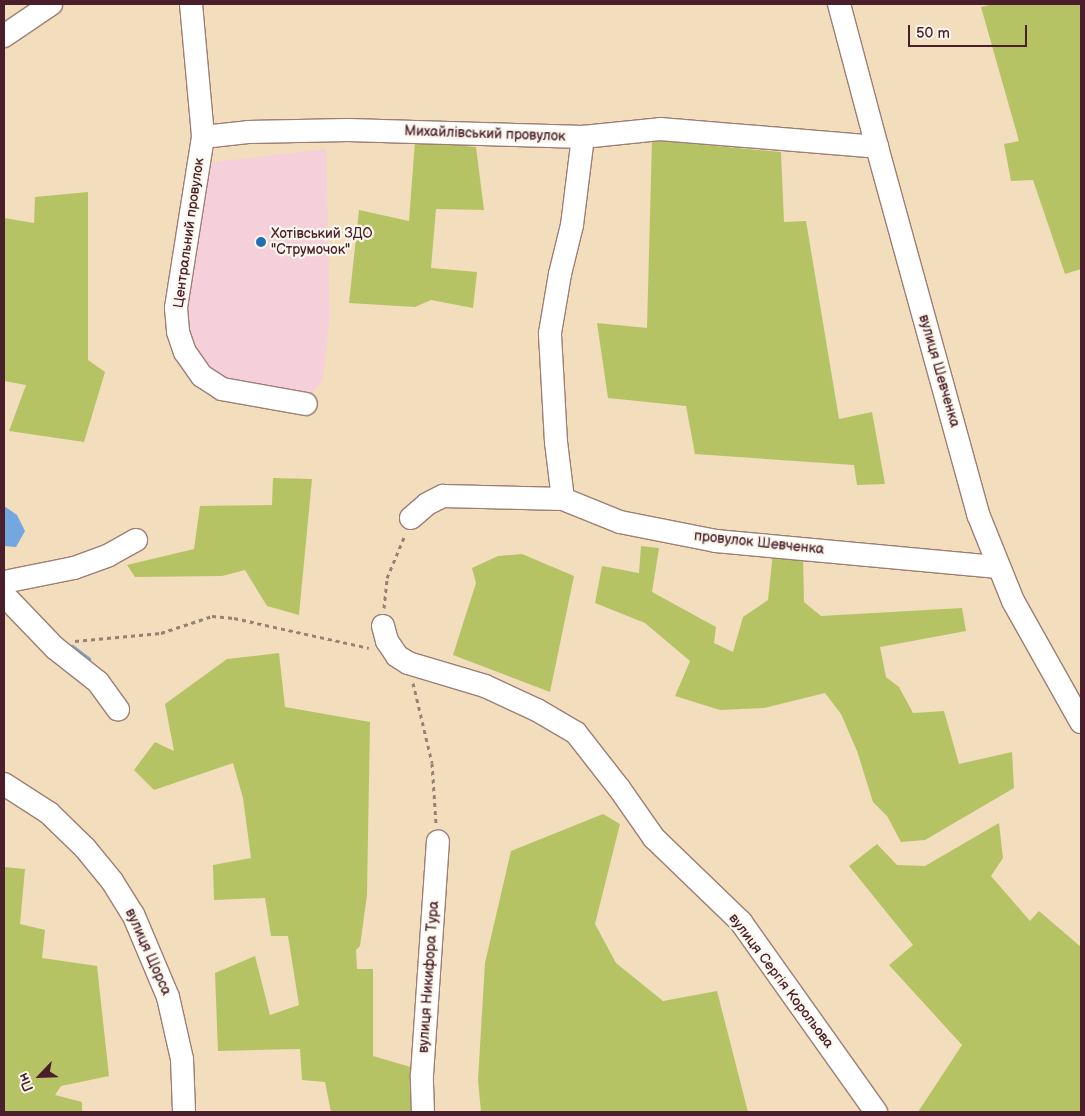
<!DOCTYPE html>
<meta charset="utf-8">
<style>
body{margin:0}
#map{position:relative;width:1085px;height:1116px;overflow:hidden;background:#f2ddbd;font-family:"Balsamiq Sans",sans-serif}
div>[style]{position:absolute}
.built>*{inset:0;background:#f5cfd9}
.green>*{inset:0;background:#b6c365}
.water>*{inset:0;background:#72a7df}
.stream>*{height:5px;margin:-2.5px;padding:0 2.5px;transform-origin:2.5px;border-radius:2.5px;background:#72a7df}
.path>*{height:3px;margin-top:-1.5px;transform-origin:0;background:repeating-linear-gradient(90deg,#9e7e74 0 4px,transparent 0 8px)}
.roads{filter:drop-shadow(1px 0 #9e7e74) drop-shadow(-1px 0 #9e7e74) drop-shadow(0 1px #9e7e74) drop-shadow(0 -1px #9e7e74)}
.minor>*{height:22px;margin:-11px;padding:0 11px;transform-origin:11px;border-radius:11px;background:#fff}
.dots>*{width:14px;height:14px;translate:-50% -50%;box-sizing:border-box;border:2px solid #fbf7ec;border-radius:50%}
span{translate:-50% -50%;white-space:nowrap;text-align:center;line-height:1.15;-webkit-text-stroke:4.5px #fbf7ec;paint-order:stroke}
.street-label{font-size:14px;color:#4a1f2b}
.poi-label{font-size:14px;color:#4a1f2b}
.left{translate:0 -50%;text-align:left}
.frame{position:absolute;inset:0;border:5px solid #4a1f2b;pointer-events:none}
.north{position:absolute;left:15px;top:1051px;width:50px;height:50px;-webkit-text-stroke:4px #fbf7ec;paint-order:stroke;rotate:246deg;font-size:14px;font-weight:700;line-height:20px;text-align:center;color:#4a1f2b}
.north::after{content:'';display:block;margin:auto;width:18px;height:22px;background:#4a1f2b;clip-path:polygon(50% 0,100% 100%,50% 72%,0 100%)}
.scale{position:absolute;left:908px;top:25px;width:119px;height:22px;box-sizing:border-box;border:2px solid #4a1f2b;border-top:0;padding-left:6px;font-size:15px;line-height:18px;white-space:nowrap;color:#4a1f2b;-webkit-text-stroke:4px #fbf7ec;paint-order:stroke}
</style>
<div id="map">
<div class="built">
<div style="clip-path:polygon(326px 149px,330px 315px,323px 378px,317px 388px,304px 395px,236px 387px,217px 376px,197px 349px,183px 313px,203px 171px,215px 162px)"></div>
</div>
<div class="green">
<div style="clip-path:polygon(994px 4px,1081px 4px,1081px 269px,1065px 274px,1033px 180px,1011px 181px,1004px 144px,1019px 141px,981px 7px)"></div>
<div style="clip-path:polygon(652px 140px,781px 152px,784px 222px,806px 221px,839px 419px,872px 412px,885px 484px,857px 485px,854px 465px,695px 454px,686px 406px,608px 398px,597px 323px,647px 328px)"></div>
<div style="clip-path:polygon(415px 141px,476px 147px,484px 210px,436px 209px,431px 268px,477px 272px,473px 308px,431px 300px,415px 307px,349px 303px,359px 210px,409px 221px)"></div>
<div style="clip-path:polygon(88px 192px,88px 360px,105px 372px,84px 442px,9px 431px,26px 385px,4px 381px,4px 218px,34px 223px,35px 197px)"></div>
<div style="clip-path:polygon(273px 478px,312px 479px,299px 615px,267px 606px,245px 570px,222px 576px,135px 577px,127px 565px,194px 549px,200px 506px,272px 505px)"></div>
<div style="clip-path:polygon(641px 546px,659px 548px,652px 592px,716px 627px,714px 643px,733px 652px,743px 617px,768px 600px,773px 552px,803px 555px,804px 602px,821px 616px,962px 608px,966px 631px,880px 647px,886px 677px,899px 687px,913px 713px,944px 711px,959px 764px,1012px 752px,1014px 788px,925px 840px,901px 842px,887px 816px,873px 802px,857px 751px,841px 714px,825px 693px,764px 708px,720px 710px,675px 696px,690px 661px,645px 623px,595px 603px,602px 566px,639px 573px)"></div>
<div style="clip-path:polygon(522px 554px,574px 576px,550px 692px,453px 655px,476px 583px,472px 568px,498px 556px)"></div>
<div style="clip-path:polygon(279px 653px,285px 707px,370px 722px,367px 895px,360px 946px,356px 950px,357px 969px,373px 969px,373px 1056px,414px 1068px,417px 1112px,331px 1112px,325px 1082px,302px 1080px,300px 1049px,218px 1051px,215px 973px,255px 956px,270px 1015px,299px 1005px,288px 936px,271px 936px,265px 898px,214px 900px,213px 865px,251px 858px,243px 798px,233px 763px,154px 790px,134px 770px,155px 742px,174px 751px,165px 704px,227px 659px)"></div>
<div style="clip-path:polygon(603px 814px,620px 824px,595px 924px,616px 963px,663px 1001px,717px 991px,748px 1112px,481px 1112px,478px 1080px,485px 963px,511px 851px)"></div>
<div style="clip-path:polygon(999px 823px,1003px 858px,991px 876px,1030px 921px,1039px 911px,1081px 947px,1081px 1112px,918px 1112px,962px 1045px,889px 965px,913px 945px,849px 866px,877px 844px,897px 865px,925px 866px)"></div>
<div style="clip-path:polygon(4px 867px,25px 869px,20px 924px,45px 930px,42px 958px,97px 966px,109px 1076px,61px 1086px,55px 1095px,82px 1102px,82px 1112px,4px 1112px)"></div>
</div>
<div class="water">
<div style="clip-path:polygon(4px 506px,17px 515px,25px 531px,16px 547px,4px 546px)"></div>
</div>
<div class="stream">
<div style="left:72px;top:647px;width:20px;rotate:37deg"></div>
</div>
<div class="path">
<div style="left:384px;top:608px;width:30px;rotate:-84deg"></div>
<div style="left:387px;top:578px;width:47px;rotate:-67.3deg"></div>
<div style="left:75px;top:641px;width:86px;rotate:-5.3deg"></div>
<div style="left:161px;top:633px;width:54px;rotate:-18.4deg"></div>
<div style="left:212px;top:616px;width:22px;rotate:5deg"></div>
<div style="left:234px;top:618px;width:138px;rotate:12.5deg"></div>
<div style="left:413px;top:683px;width:82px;rotate:76.6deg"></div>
<div style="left:432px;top:763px;width:61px;rotate:86.2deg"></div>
</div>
<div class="roads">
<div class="minor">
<div style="left:191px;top:4px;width:134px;rotate:84.8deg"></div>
<div style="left:203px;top:137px;width:173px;rotate:99deg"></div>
<div style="left:176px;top:308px;width:24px;rotate:85deg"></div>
<div style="left:178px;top:332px;width:21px;rotate:71deg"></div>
<div style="left:185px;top:352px;width:29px;rotate:55deg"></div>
<div style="left:202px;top:376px;width:24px;rotate:33deg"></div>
<div style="left:222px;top:389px;width:85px;rotate:10.1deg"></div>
<div style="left:839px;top:4px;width:148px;rotate:75.1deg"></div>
<div style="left:877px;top:147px;width:381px;rotate:74.6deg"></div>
<div style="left:978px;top:514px;width:94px;rotate:68.1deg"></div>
<div style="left:1013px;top:601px;width:139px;rotate:60.7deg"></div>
<div style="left:4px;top:36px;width:57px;rotate:-34.2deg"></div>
<div style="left:203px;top:137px;width:45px;rotate:-6.3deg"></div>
<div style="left:248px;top:132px;width:100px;rotate:-1.1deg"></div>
<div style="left:348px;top:130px;width:235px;rotate:1.7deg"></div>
<div style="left:583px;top:137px;width:77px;rotate:-5.9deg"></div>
<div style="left:660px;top:129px;width:218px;rotate:4.7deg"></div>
<div style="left:563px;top:499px;width:57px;rotate:-97deg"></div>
<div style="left:556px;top:442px;width:109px;rotate:-93.2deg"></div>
<div style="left:550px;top:333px;width:60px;rotate:-80.4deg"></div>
<div style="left:560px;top:274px;width:50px;rotate:-76.2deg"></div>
<div style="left:572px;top:225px;width:89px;rotate:-82.9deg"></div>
<div style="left:411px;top:518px;width:21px;rotate:-41deg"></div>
<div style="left:427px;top:504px;width:18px;rotate:-27deg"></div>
<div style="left:443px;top:496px;width:120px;rotate:1.4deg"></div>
<div style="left:563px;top:499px;width:61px;rotate:22deg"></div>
<div style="left:620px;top:522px;width:98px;rotate:11.2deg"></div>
<div style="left:716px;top:541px;width:283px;rotate:5.3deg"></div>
<div style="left:4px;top:582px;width:71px;rotate:-11.3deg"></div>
<div style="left:74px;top:568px;width:37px;rotate:-20deg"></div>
<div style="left:109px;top:555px;width:31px;rotate:-29deg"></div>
<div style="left:4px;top:595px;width:74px;rotate:46.1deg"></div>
<div style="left:55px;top:648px;width:55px;rotate:38.3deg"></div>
<div style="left:98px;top:682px;width:34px;rotate:54deg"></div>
<div style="left:383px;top:626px;width:16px;rotate:75deg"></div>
<div style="left:387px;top:641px;width:18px;rotate:56deg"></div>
<div style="left:397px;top:656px;width:13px;rotate:32deg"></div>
<div style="left:408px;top:663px;width:80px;rotate:16.6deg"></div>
<div style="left:485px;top:686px;width:57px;rotate:24.8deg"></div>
<div style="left:537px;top:710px;width:45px;rotate:30.5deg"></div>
<div style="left:576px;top:733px;width:70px;rotate:52deg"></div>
<div style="left:619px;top:788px;width:61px;rotate:55deg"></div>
<div style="left:654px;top:838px;width:121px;rotate:44deg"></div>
<div style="left:741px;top:922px;width:233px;rotate:54.6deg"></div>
<div style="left:4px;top:784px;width:54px;rotate:32.8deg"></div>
<div style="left:49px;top:813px;width:50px;rotate:44.2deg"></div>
<div style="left:85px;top:848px;width:43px;rotate:50.7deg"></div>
<div style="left:112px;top:881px;width:39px;rotate:58deg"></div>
<div style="left:133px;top:914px;width:90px;rotate:67.1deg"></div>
<div style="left:168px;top:997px;width:64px;rotate:77.3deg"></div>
<div style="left:182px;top:1059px;width:53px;rotate:87.8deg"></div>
<div style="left:423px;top:1112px;width:37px;rotate:-92deg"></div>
<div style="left:422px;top:1075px;width:234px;rotate:-86.1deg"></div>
</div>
</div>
<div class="dots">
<div style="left:261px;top:242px;background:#1f6fb2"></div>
</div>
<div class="street-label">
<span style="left:485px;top:134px;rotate:2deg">Михайлівський провулок</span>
<span style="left:189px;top:233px;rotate:-82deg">Центральний провулок</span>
<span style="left:939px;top:371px;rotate:74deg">вулиця Шевченка</span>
<span style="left:759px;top:543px;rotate:6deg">провулок Шевченка</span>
<span style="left:148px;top:952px;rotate:66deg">вулиця Щорса</span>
<span style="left:429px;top:977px;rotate:-86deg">вулиця Никифора Тура</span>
<span style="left:781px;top:981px;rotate:53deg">вулиця Сергія Корольова</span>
</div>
<div class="poi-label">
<span class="left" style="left:271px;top:242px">Хотівський ЗДО<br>"Струмочок"</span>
</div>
<div class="frame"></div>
<div class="north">Пн</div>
<div class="scale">50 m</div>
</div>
